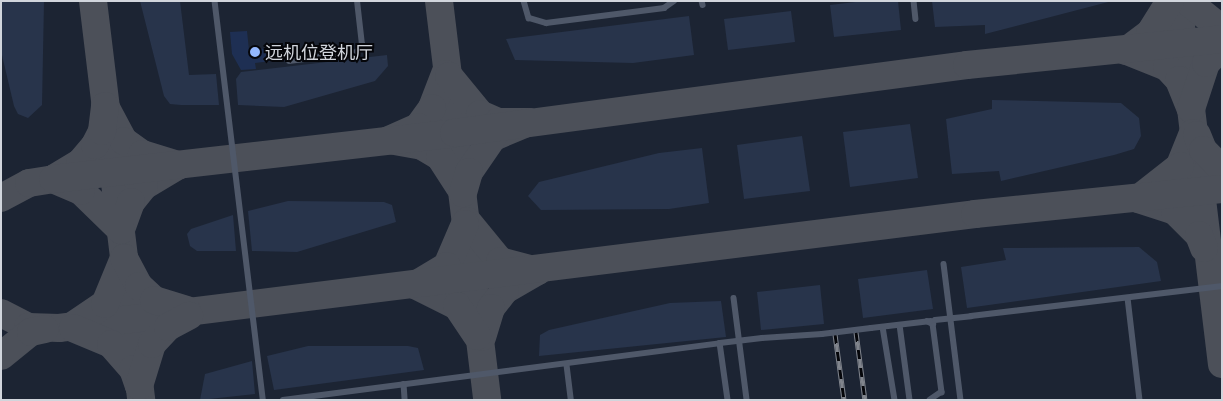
<!DOCTYPE html>
<meta charset="utf-8">
<style>
body{margin:0}
#map{position:relative;width:1223px;height:401px;overflow:hidden;background:#171c25;font-family:"Open Sans","Noto Sans SC",sans-serif}
div>[style]{position:absolute}
.built>*{inset:0;background:#1c2433}
.green>*{inset:0;background:#28344b}
.taxiway>*{height:28px;margin:-14px;padding:0 14px;transform-origin:14px;border-radius:14px;background:#4c5059}
.building>*{inset:0;background:#1e2f53}
.lane>*{height:5.5px;margin:-2.75px;padding:0 2.75px;transform-origin:2.75px;border-radius:2.75px;background:#4f5869}
.rail>*{height:5px;margin-top:-2.5px;transform-origin:0;background:repeating-linear-gradient(90deg,#05060a 0 9px,#81858d 0 18px);box-sizing:border-box;border-block:1px solid #81858d}
.lane-bridge>*{height:5.5px;margin:-2.75px;padding:0 2.75px;transform-origin:2.75px;border-radius:2.75px;background:#4f5869}
.dots>*{width:14px;height:14px;translate:-50% -50%;box-sizing:border-box;border:2px solid #05060a;border-radius:50%}
span{translate:-50% -50%;white-space:nowrap;text-align:center;line-height:1.15;-webkit-text-stroke:4px #05060a;paint-order:stroke}
.poi-label{font-size:18px;color:#d1d5dc}
.left{translate:0 -50%;text-align:left}
.frame{position:absolute;inset:0;border:2px solid #d1d5dc;pointer-events:none}
</style>
<div id="map">
<div class="built">
<div style="clip-path:polygon(1px 1px,1222px 1px,1222px 400px,1px 400px)"></div>
</div>
<div class="green">
<div style="clip-path:polygon(1px 1px,44px 1px,42px 105px,28px 118px,18px 114px,14px 106px,1px 51px)"></div>
<div style="clip-path:polygon(140px 1px,180px 1px,189px 75px,216px 74px,219px 105px,181px 105px,170px 104px,164px 96px)"></div>
<div style="clip-path:polygon(864px 1px,898px 1px,901px 30px,834px 37px,830px 5px)"></div>
<div style="clip-path:polygon(932px 1px,1112px 1px,985px 34px,985px 25px,935px 27px)"></div>
<div style="clip-path:polygon(791px 11px,795px 42px,728px 50px,724px 19px)"></div>
<div style="clip-path:polygon(689px 16px,694px 55px,633px 63px,515px 60px,506px 39px)"></div>
<div style="clip-path:polygon(387px 55px,388px 66px,375px 81px,284px 107px,238px 105px,236px 79px,241px 72px)"></div>
<div style="clip-path:polygon(992px 100px,1121px 103px,1139px 118px,1141px 136px,1134px 149px,1114px 155px,1001px 181px,999px 171px,952px 174px,946px 119px,992px 109px)"></div>
<div style="clip-path:polygon(910px 124px,918px 178px,850px 187px,843px 132px)"></div>
<div style="clip-path:polygon(802px 136px,810px 191px,744px 199px,737px 145px)"></div>
<div style="clip-path:polygon(702px 148px,709px 203px,669px 209px,541px 210px,528px 196px,539px 182px,659px 153px)"></div>
<div style="clip-path:polygon(288px 201px,384px 202px,392px 205px,396px 222px,297px 252px,252px 251px,248px 211px)"></div>
<div style="clip-path:polygon(233px 215px,236px 251px,197px 251px,190px 246px,187px 234px,191px 229px)"></div>
<div style="clip-path:polygon(1139px 247px,1157px 262px,1161px 281px,967px 308px,961px 267px,1006px 260px,1003px 248px)"></div>
<div style="clip-path:polygon(927px 270px,933px 309px,863px 318px,858px 279px)"></div>
<div style="clip-path:polygon(820px 285px,824px 324px,761px 330px,757px 292px)"></div>
<div style="clip-path:polygon(721px 301px,726px 337px,539px 356px,540px 335px,549px 330px,670px 303px)"></div>
<div style="clip-path:polygon(308px 346px,408px 346px,418px 348px,424px 370px,274px 390px,267px 356px)"></div>
<div style="clip-path:polygon(252px 361px,255px 394px,200px 400px,205px 374px)"></div>
</div>
<div class="taxiway">
<div style="left:93px;top:1px;width:402px;rotate:83.1deg"></div>
<div style="left:439px;top:1px;width:402px;rotate:83.1deg"></div>
<div style="left:1178px;top:1px;width:366px;rotate:83.1deg"></div>
<div style="left:1187px;top:1px;width:45px;rotate:38.7deg"></div>
<div style="left:1126px;top:51px;width:30px;rotate:-37deg"></div>
<div style="left:1150px;top:33px;width:38px;rotate:-58deg"></div>
<div style="left:1127px;top:51px;width:43px;rotate:21.8deg"></div>
<div style="left:1167px;top:67px;width:18px;rotate:47deg"></div>
<div style="left:1179px;top:80px;width:31px;rotate:68deg"></div>
<div style="left:1191px;top:109px;width:48px;rotate:-71.9deg"></div>
<div style="left:1206px;top:63px;width:23px;rotate:-45deg"></div>
<div style="left:445px;top:74px;width:36px;rotate:111deg"></div>
<div style="left:432px;top:108px;width:24px;rotate:126deg"></div>
<div style="left:418px;top:127px;width:32px;rotate:156deg"></div>
<div style="left:389px;top:140px;width:34px;rotate:10deg"></div>
<div style="left:422px;top:146px;width:21px;rotate:31deg"></div>
<div style="left:440px;top:157px;width:35px;rotate:57deg"></div>
<div style="left:449px;top:76px;width:49px;rotate:50.8deg"></div>
<div style="left:480px;top:114px;width:20px;rotate:24deg"></div>
<div style="left:498px;top:122px;width:31px"></div>
<div style="left:529px;top:122px;width:39px;rotate:157deg"></div>
<div style="left:493px;top:137px;width:42px;rotate:124.4deg"></div>
<div style="left:469px;top:172px;width:22px;rotate:106deg"></div>
<div style="left:105px;top:106px;width:40px;rotate:62deg"></div>
<div style="left:124px;top:141px;width:22px;rotate:36deg"></div>
<div style="left:142px;top:154px;width:39px;rotate:17deg"></div>
<div style="left:179px;top:165px;width:41px;rotate:149deg"></div>
<div style="left:144px;top:186px;width:21px;rotate:129deg"></div>
<div style="left:131px;top:202px;width:30px;rotate:110deg"></div>
<div style="left:121px;top:230px;width:56px;rotate:-135.7deg"></div>
<div style="left:81px;top:191px;width:30px;rotate:-157deg"></div>
<div style="left:53px;top:179px;width:31px;rotate:-31deg"></div>
<div style="left:80px;top:163px;width:23px;rotate:-50deg"></div>
<div style="left:95px;top:145px;width:16px;rotate:-63deg"></div>
<div style="left:102px;top:131px;width:25px;rotate:-83deg"></div>
<div style="left:1193px;top:133px;width:35px;rotate:112deg"></div>
<div style="left:1180px;top:166px;width:53px;rotate:141.8deg"></div>
<div style="left:1138px;top:199px;width:39px;rotate:18deg"></div>
<div style="left:1175px;top:211px;width:34px;rotate:45deg"></div>
<div style="left:1199px;top:235px;width:14px;rotate:69deg"></div>
<div style="left:1197px;top:135px;width:16px;rotate:68deg"></div>
<div style="left:1203px;top:150px;width:27px;rotate:45deg"></div>
<div style="left:1px;top:198px;width:32px;rotate:-28deg"></div>
<div style="left:29px;top:183px;width:24px;rotate:-9deg"></div>
<div style="left:53px;top:179px;width:404px;rotate:-6.5deg"></div>
<div style="left:454px;top:133px;width:517px;rotate:-7.55deg"></div>
<div style="left:967px;top:65px;width:256px;rotate:-5.8deg"></div>
<div style="left:467px;top:221px;width:52px;rotate:50.5deg"></div>
<div style="left:500px;top:261px;width:39px;rotate:15deg"></div>
<div style="left:538px;top:271px;width:38px;rotate:150deg"></div>
<div style="left:505px;top:290px;width:23px;rotate:128deg"></div>
<div style="left:491px;top:308px;width:30px;rotate:107deg"></div>
<div style="left:465px;top:224px;width:46px;rotate:113.2deg"></div>
<div style="left:447px;top:266px;width:37px;rotate:149deg"></div>
<div style="left:415px;top:285px;width:47px;rotate:26.6deg"></div>
<div style="left:457px;top:306px;width:36px;rotate:56deg"></div>
<div style="left:1px;top:313px;width:30px;rotate:27deg"></div>
<div style="left:28px;top:327px;width:31px;rotate:2deg"></div>
<div style="left:59px;top:328px;width:923px;rotate:-7.09deg"></div>
<div style="left:975px;top:214px;width:248px;rotate:-5.8deg"></div>
<div style="left:75px;top:324px;width:36px;rotate:-34deg"></div>
<div style="left:105px;top:304px;width:50px;rotate:-67.6deg"></div>
<div style="left:124px;top:258px;width:32px;rotate:62deg"></div>
<div style="left:139px;top:286px;width:21px;rotate:43deg"></div>
<div style="left:154px;top:300px;width:34px;rotate:17deg"></div>
<div style="left:73px;top:328px;width:41px;rotate:22.8deg"></div>
<div style="left:111px;top:344px;width:33px;rotate:49deg"></div>
<div style="left:133px;top:369px;width:18px;rotate:71deg"></div>
<div style="left:139px;top:386px;width:44px;rotate:-72.8deg"></div>
<div style="left:152px;top:344px;width:23px;rotate:-47deg"></div>
<div style="left:168px;top:327px;width:24px;rotate:-28deg"></div>
<div style="left:1px;top:356px;width:38px;rotate:-39deg"></div>
<div style="left:31px;top:332px;width:14px;rotate:-12deg"></div>
</div>
<div class="building">
<div style="clip-path:polygon(247px 31px,249px 50px,278px 47px,280px 60px,255px 63px,256px 69px,241px 70px,232px 54px,230px 32px)"></div>
</div>
<div class="lane">
<div style="left:215px;top:1px;width:402px;rotate:83.1deg"></div>
<div style="left:524px;top:1px;width:18px;rotate:74deg"></div>
<div style="left:529px;top:18px;width:18px;rotate:16deg"></div>
<div style="left:546px;top:23px;width:119px;rotate:-7.2deg"></div>
<div style="left:664px;top:8px;width:12px;rotate:-35deg"></div>
<div style="left:702px;top:1px;width:4px;rotate:76deg"></div>
<div style="left:914px;top:1px;width:18px;rotate:84deg"></div>
<div style="left:289px;top:61px;width:69px;rotate:-7.5deg"></div>
<div style="left:357px;top:52px;width:9px;rotate:-54deg"></div>
<div style="left:362px;top:45px;width:44px;rotate:-96.5deg"></div>
<div style="left:944px;top:264px;width:137px;rotate:82.9deg"></div>
<div style="left:734px;top:298px;width:103px;rotate:82.7deg"></div>
<div style="left:1128px;top:298px;width:103px;rotate:83.3deg"></div>
<div style="left:971px;top:316px;width:253px;rotate:-6.8deg"></div>
<div style="left:927px;top:321px;width:7px;rotate:27deg"></div>
<div style="left:933px;top:324px;width:69px;rotate:82.5deg"></div>
<div style="left:942px;top:392px;width:14px;rotate:146deg"></div>
<div style="left:900px;top:325px;width:76px;rotate:82.4deg"></div>
<div style="left:883px;top:327px;width:74px;rotate:80.7deg"></div>
<div style="left:871px;top:328px;width:60px;rotate:-6.7deg"></div>
<div style="left:762px;top:338px;width:60px;rotate:-3.8deg"></div>
<div style="left:567px;top:365px;width:35px;rotate:83deg"></div>
<div style="left:404px;top:384px;width:16px;rotate:86deg"></div>
<div style="left:283px;top:400px;width:441px;rotate:-7.4deg"></div>
<div style="left:720px;top:343px;width:58px;rotate:82deg"></div>
</div>
<div class="rail">
<div style="left:856px;top:332px;width:69px;rotate:82.5deg"></div>
<div style="left:835px;top:334px;width:67px;rotate:82.2deg"></div>
</div>
<div class="lane-bridge">
<div style="left:935px;top:320px;width:36px;rotate:-6deg"></div>
<div style="left:822px;top:334px;width:49px;rotate:-7deg"></div>
<div style="left:720px;top:343px;width:42px;rotate:-6.8deg"></div>
</div>
<div class="dots">
<div style="left:255px;top:52px;background:#93b7fd"></div>
</div>
<div class="poi-label">
<span class="left" style="left:265px;top:52px">远机位登机厅</span>
</div>
<div class="frame"></div>
</div>
